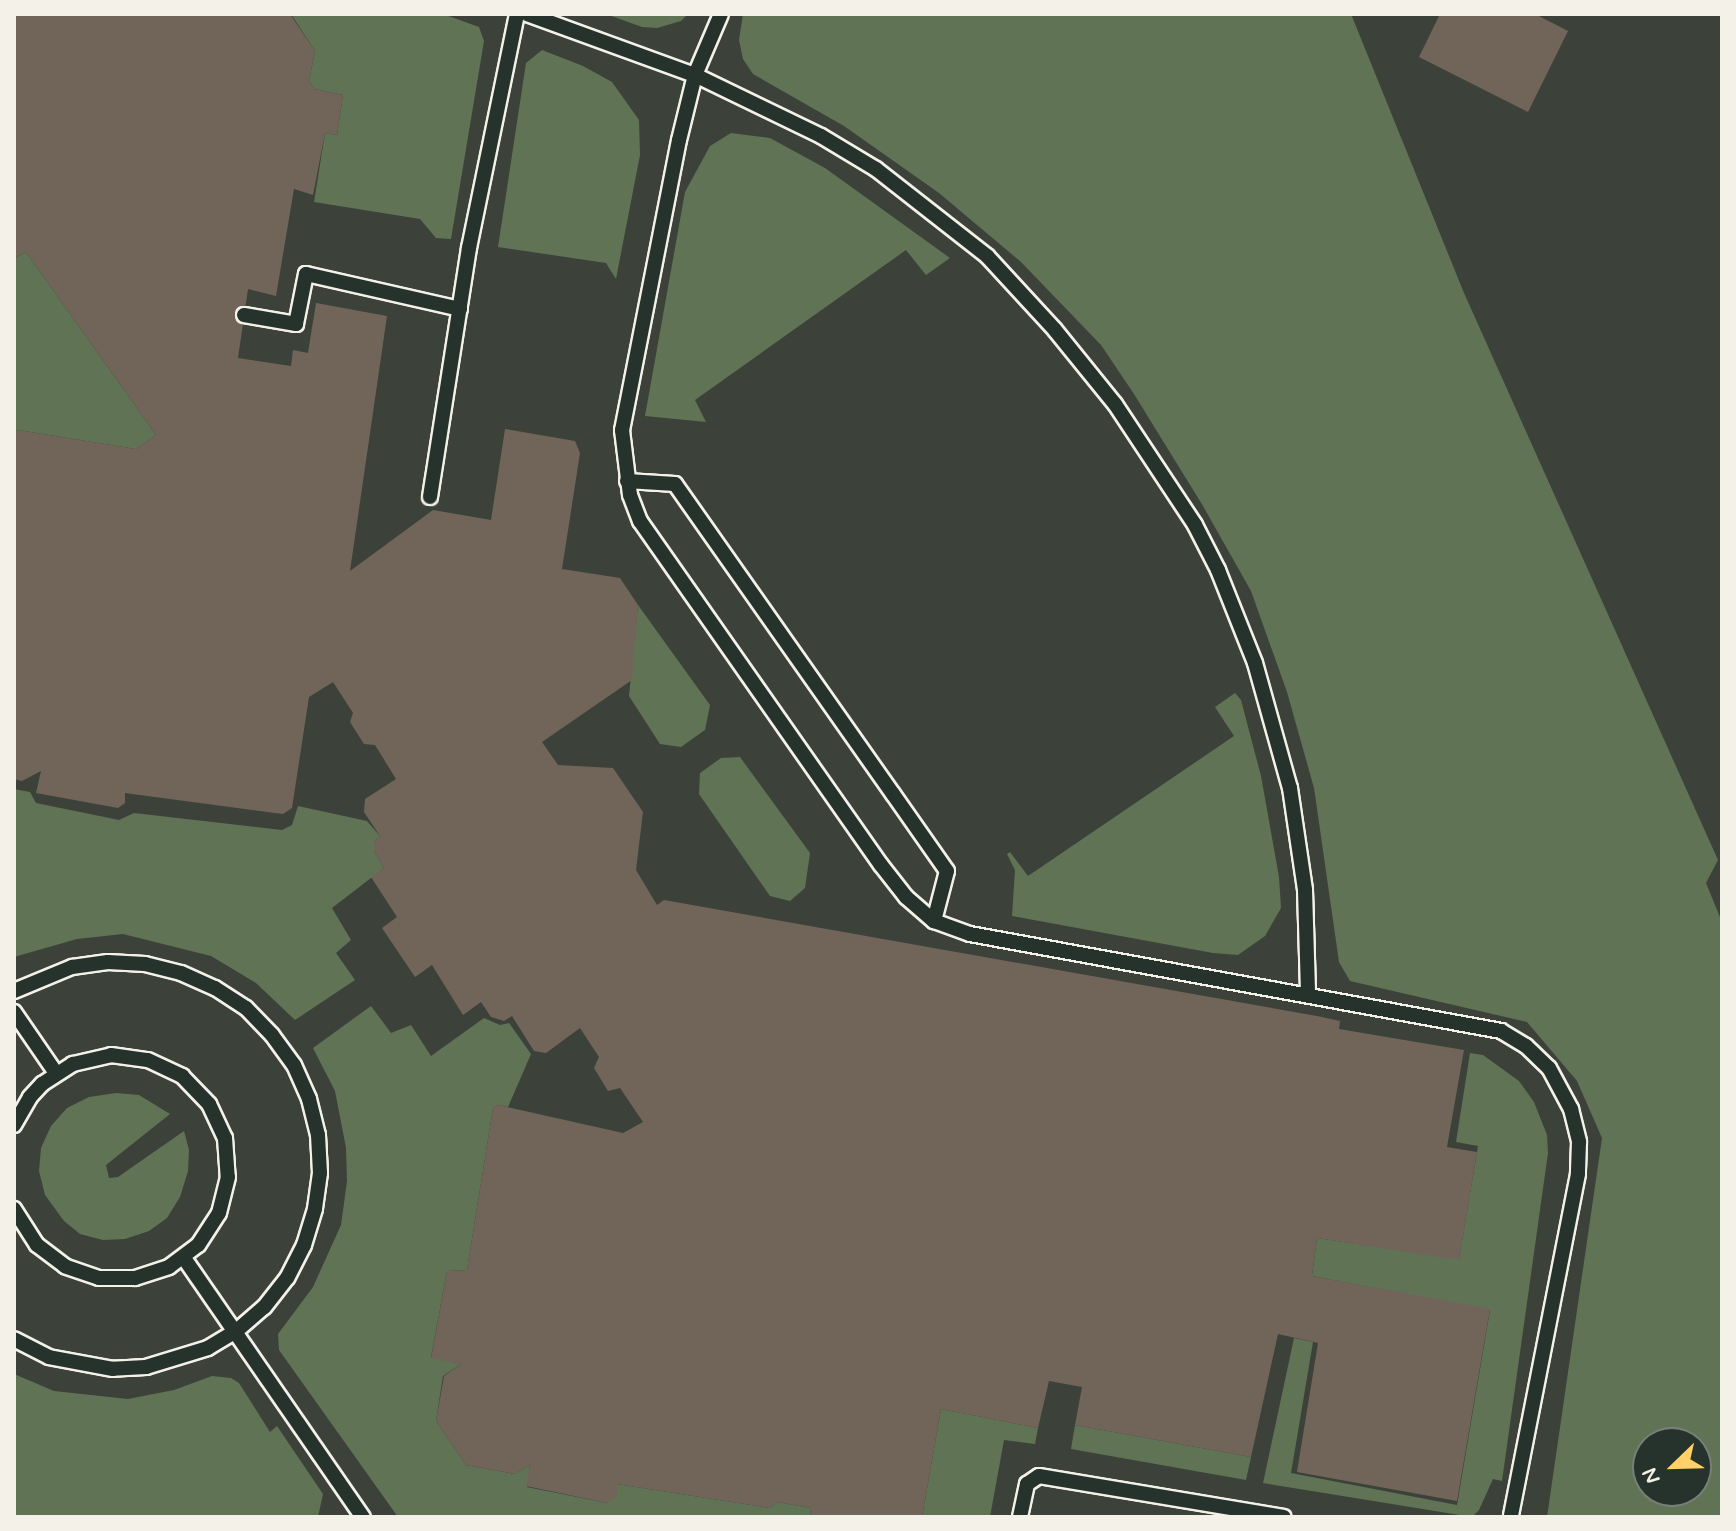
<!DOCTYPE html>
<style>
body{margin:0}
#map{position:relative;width:1736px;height:1531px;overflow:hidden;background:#3c423a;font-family:Mynerve,sans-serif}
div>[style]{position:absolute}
.green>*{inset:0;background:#607355}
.building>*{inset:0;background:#71655a}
.roads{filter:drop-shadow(2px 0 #f4f1e8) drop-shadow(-2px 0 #f4f1e8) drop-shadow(0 2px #f4f1e8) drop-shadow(0 -2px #f4f1e8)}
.service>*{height:14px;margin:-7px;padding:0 7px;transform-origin:7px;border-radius:7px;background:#26332d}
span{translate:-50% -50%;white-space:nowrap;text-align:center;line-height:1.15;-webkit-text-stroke:8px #26332d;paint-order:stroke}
.frame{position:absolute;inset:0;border:16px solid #f4f1e8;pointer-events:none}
.north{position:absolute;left:1632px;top:1427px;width:80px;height:80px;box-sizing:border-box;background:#26332d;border:2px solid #787f78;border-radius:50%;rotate:247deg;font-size:22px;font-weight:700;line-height:32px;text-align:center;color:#f4f1e8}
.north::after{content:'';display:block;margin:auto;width:28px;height:36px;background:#ffd166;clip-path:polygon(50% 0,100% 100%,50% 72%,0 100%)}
</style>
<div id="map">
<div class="green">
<div style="clip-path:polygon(291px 14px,443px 14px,479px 27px,484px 41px,451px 239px,436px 238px,420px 219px,314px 202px,325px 133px,337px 135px,343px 95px,315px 89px,309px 81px,315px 51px)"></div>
<div style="clip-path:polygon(606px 14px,688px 14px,681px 21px,657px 28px,642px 27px)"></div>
<div style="clip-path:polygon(evenodd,743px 14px,1351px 14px,1464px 293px,1718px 860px,1706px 883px,1722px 922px,1722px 1517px,1547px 1517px,1602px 1138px,1577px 1081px,1527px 1022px,1350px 981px,1339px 962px,1314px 788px,1287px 692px,1251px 591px,1203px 506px,1134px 394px,1101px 345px,1021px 262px,939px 193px,844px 126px,753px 74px,743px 59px,739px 40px,743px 14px,1648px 1443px,1696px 1443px,1696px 1491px,1648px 1491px,1648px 1443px)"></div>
<div style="clip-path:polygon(542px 50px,583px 66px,612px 82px,639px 120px,640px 155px,616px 279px,606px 263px,498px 247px,526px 63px)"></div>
<div style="clip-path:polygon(731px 133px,770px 138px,825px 168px,950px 258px,926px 275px,906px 250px,695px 400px,706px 422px,645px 416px,685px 192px,710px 146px)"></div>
<div style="clip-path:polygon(26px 252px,156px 435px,136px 449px,18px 430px,14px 433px,14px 258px)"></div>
<div style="clip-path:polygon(638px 605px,710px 705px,705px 730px,681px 747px,660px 744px,629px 696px)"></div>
<div style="clip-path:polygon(1235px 693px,1241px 700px,1261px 776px,1279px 877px,1281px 908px,1265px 936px,1238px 955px,1213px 953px,1012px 916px,1015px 870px,1007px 854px,1010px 852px,1028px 876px,1234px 736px,1215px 707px)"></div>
<div style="clip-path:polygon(740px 757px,810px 853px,805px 888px,790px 901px,770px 896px,699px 794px,700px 773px,721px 758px)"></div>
<div style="clip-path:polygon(14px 789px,30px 792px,36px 803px,119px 820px,134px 813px,282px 830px,292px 825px,298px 806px,367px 821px,380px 836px,374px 842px,374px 851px,384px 868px,332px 908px,351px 940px,336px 953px,355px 980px,295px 1020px,256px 983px,211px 956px,123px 934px,77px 939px,14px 957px)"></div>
<div style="clip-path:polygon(371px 1006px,391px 1033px,411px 1025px,431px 1056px,484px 1018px,500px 1025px,509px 1023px,531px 1054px,508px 1107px,498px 1105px,493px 1108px,467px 1270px,447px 1271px,431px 1357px,461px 1364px,443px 1376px,436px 1421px,466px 1465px,515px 1474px,530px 1465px,527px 1487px,607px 1503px,616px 1496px,617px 1484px,770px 1508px,777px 1502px,811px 1508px,810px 1517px,398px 1517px,279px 1350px,278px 1334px,313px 1287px,341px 1225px,347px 1181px,346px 1148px,335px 1091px,313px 1048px)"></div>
<div style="clip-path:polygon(1470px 1053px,1483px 1055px,1519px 1081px,1534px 1102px,1547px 1135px,1548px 1153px,1502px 1481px,1493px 1479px,1479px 1510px,1472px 1517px,1263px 1483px,1294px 1338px,1313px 1342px,1291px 1473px,1457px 1505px,1490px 1310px,1312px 1276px,1317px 1238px,1459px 1259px,1478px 1146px,1456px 1142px)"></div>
<div style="clip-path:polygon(116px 1093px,139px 1095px,170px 1114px,106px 1165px,109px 1178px,118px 1177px,184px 1131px,189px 1150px,188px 1171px,180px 1197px,167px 1218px,149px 1231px,125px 1239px,103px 1240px,80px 1234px,64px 1221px,45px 1195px,39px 1171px,41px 1148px,51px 1126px,67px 1108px,89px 1097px)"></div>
<div style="clip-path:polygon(14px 1374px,54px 1391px,128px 1399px,174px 1390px,212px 1376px,231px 1378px,239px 1383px,270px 1432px,277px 1426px,323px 1494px,318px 1517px,14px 1517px)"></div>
<div style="clip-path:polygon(941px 1409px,1038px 1428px,1035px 1444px,1004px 1440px,990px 1517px,922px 1517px)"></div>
<div style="clip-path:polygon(1075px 1425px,1251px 1457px,1246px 1480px,1071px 1449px)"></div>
</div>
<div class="building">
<div style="clip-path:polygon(14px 14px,290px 14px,315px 51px,309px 81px,315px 89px,343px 95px,337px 135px,325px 133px,313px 195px,294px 189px,276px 296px,248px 289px,238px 358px,291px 366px,293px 350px,308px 353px,316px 303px,387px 316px,350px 571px,433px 510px,491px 520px,505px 429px,575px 441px,580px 453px,562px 569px,620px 578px,638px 605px,632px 680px,542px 742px,558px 765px,613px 768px,643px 812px,636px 870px,657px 905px,664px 900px,1317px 1016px,1340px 1021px,1339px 1029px,1464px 1050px,1447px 1147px,1477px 1152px,1459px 1260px,1317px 1238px,1312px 1276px,1490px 1309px,1457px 1501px,1297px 1472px,1318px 1343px,1278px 1334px,1251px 1457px,1075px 1425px,1082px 1387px,1049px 1381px,1038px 1428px,941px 1409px,922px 1517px,810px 1517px,811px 1508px,777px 1502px,770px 1508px,617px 1484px,617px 1496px,607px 1503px,526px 1486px,530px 1465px,515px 1474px,466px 1465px,436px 1421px,444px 1376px,461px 1364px,431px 1358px,447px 1271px,467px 1270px,493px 1108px,498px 1105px,623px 1133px,643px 1122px,620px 1088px,608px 1091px,594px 1068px,599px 1057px,580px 1028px,546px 1053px,534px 1051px,512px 1016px,504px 1021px,491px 1017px,481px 1002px,463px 1015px,432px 965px,415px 977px,382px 928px,397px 917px,371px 877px,384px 868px,374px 851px,374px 842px,380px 836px,364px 812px,365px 799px,396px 779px,375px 745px,364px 744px,350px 722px,353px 713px,333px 682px,309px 697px,292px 808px,283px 814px,125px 793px,125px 803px,118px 808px,36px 793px,41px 771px,22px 781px,14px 779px,14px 433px,18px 430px,136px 449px,156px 435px,26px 252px,14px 258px)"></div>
<div style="clip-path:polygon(1440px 14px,1535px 14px,1568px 31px,1528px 112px,1419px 57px)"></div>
</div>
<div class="roads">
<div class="service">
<div style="left:527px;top:14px;width:179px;rotate:20deg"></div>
<div style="left:695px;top:75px;width:140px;rotate:25.8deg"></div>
<div style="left:821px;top:136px;width:64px;rotate:31deg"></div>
<div style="left:876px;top:169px;width:141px;rotate:38.1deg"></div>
<div style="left:987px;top:256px;width:100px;rotate:47.4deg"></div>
<div style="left:1055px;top:330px;width:95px;rotate:51deg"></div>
<div style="left:1115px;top:404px;width:145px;rotate:56.5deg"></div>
<div style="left:1195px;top:525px;width:51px;rotate:62.9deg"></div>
<div style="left:1218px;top:570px;width:100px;rotate:68.3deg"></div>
<div style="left:1255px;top:663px;width:130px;rotate:74.4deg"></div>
<div style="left:1290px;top:788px;width:103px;rotate:81.6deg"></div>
<div style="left:1305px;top:890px;width:104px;rotate:88.3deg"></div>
<div style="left:721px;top:14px;width:66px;rotate:113.1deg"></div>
<div style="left:695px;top:75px;width:67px;rotate:103.8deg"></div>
<div style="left:679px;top:140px;width:296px;rotate:101.1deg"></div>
<div style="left:622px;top:430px;width:65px;rotate:83deg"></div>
<div style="left:630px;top:495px;width:28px;rotate:69deg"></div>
<div style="left:640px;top:521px;width:420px;rotate:55deg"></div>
<div style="left:881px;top:865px;width:41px;rotate:52deg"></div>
<div style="left:906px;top:897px;width:37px;rotate:41deg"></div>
<div style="left:934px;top:921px;width:38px;rotate:20deg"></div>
<div style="left:970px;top:934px;width:540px;rotate:10.35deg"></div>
<div style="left:1501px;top:1031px;width:29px;rotate:31deg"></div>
<div style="left:1526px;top:1046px;width:32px;rotate:44deg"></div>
<div style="left:1549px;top:1068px;width:47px;rotate:61.8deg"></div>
<div style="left:1571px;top:1109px;width:34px;rotate:76deg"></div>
<div style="left:1579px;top:1142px;width:32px;rotate:92deg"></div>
<div style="left:1578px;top:1174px;width:349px;rotate:101.1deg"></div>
<div style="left:244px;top:315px;width:53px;rotate:9.8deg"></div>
<div style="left:296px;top:324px;width:51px;rotate:-78.7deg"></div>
<div style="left:306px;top:274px;width:158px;rotate:12.8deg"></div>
<div style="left:627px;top:481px;width:48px;rotate:3.6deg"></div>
<div style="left:675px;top:484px;width:379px;rotate:54.9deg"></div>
<div style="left:893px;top:794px;width:94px;rotate:55deg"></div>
<div style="left:947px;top:871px;width:52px;rotate:104.6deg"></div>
<div style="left:430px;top:497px;width:252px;rotate:-81.1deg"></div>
<div style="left:469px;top:248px;width:239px;rotate:-78.4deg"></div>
<div style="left:14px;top:991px;width:63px;rotate:-22.5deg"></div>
<div style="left:72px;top:967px;width:36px;rotate:-8deg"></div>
<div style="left:108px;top:962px;width:37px;rotate:3deg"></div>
<div style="left:145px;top:964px;width:37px;rotate:14deg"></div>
<div style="left:181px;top:973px;width:37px;rotate:24deg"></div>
<div style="left:215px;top:988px;width:37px;rotate:33deg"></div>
<div style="left:246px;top:1008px;width:37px;rotate:46deg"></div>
<div style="left:272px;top:1035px;width:37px;rotate:54deg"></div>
<div style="left:294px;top:1065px;width:37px;rotate:66deg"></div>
<div style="left:309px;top:1099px;width:37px;rotate:76deg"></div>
<div style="left:318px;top:1135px;width:38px;rotate:87deg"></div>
<div style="left:320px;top:1173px;width:36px;rotate:98deg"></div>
<div style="left:315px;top:1209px;width:38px;rotate:107deg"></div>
<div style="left:304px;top:1245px;width:37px;rotate:117deg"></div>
<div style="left:287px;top:1278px;width:37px;rotate:128deg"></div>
<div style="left:264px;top:1307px;width:37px;rotate:139deg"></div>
<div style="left:236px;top:1331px;width:33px;rotate:149deg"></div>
<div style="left:208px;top:1348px;width:65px;rotate:163deg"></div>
<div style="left:146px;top:1367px;width:33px;rotate:177deg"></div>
<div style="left:113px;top:1369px;width:65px;rotate:-169.4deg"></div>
<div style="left:49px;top:1357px;width:39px;rotate:-153deg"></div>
<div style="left:14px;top:1012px;width:74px;rotate:55.5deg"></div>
<div style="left:14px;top:1125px;width:32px;rotate:-60deg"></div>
<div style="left:30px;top:1097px;width:18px;rotate:-47deg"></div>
<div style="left:42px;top:1084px;width:37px;rotate:-33deg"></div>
<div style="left:73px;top:1064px;width:39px;rotate:-13deg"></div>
<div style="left:111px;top:1055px;width:37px;rotate:8deg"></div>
<div style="left:148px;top:1060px;width:38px;rotate:25deg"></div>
<div style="left:182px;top:1076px;width:39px;rotate:46deg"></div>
<div style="left:209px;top:1104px;width:38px;rotate:65deg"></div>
<div style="left:225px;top:1138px;width:39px;rotate:86deg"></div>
<div style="left:228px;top:1177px;width:37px;rotate:104deg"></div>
<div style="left:219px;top:1213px;width:38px;rotate:123deg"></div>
<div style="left:198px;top:1245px;width:36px;rotate:143deg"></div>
<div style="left:169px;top:1267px;width:36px;rotate:162deg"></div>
<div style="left:135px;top:1278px;width:36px;rotate:180deg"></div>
<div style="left:99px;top:1278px;width:36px;rotate:-161deg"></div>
<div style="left:65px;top:1266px;width:35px;rotate:-143deg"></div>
<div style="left:37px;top:1245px;width:43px;rotate:-122.6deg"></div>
<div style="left:184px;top:1258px;width:315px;rotate:55.4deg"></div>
<div style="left:1020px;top:1517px;width:34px;rotate:-78deg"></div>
<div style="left:1027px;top:1484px;width:14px;rotate:-34deg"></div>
<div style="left:1039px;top:1476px;width:248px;rotate:9.5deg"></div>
</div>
</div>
<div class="frame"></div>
<div class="north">N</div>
</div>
